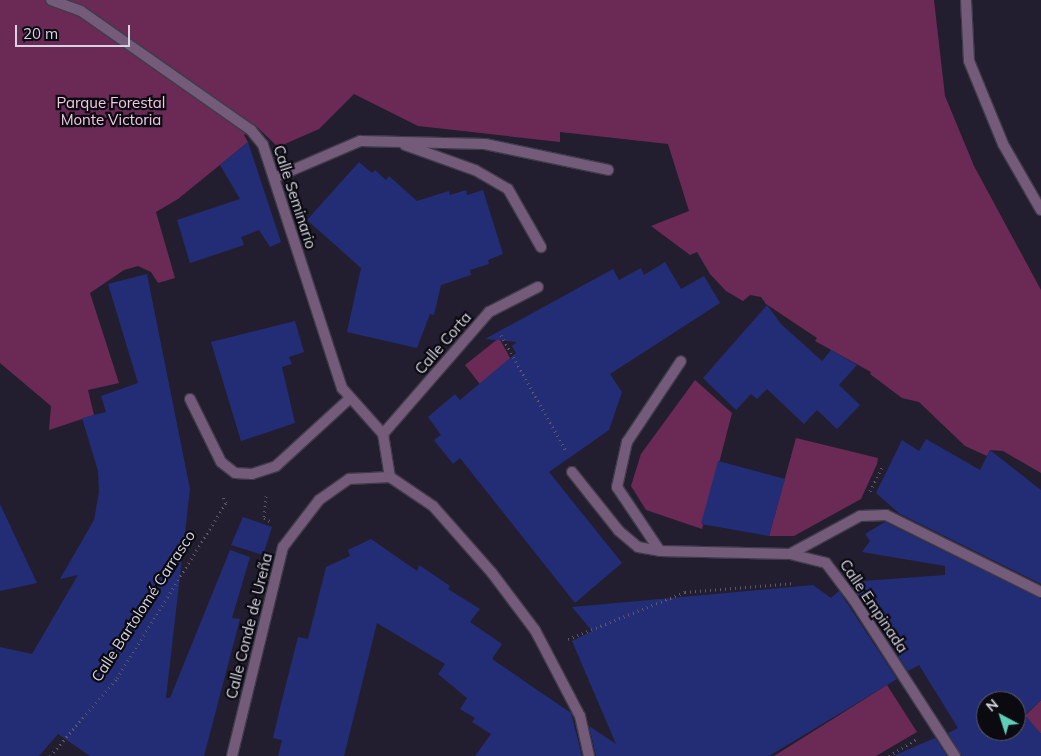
<!DOCTYPE html>
<meta charset="utf-8">
<style>
body{margin:0}
#map{position:relative;width:1041px;height:756px;overflow:hidden;background:#221e2f;font-family:Mulish,sans-serif}
div>[style]{position:absolute}
.green>*{inset:0;background:#6a2a55}
.building>*{inset:0;background:#232d75}
.path>*{height:3px;margin-top:-1.5px;transform-origin:0;background:repeating-linear-gradient(90deg,#5b5867 0 1px,transparent 0 5px)}
.roads{filter:drop-shadow(1px 0 #3f3b4b) drop-shadow(-1px 0 #3f3b4b) drop-shadow(0 1px #3f3b4b) drop-shadow(0 -1px #3f3b4b)}
.service>*{height:10px;margin:-5px;padding:0 5px;transform-origin:5px;border-radius:5px;background:#735b79}
.minor>*{height:10px;margin:-5px;padding:0 5px;transform-origin:5px;border-radius:5px;background:#735b79}
span{translate:-50% -50%;white-space:nowrap;text-align:center;line-height:1.15;-webkit-text-stroke:4.5px #0b0a11;paint-order:stroke}
.park-label{font-size:15px;color:#f3c7e1}
.street-label{font-size:15px;color:#d6d4df}
.north{position:absolute;left:976px;top:691px;width:50px;height:50px;box-sizing:border-box;background:#0b0a11;border:1px solid #5c5b63;border-radius:50%;rotate:320deg;font-size:14px;font-weight:700;line-height:20px;text-align:center;color:#d6d4df}
.north::after{content:'';display:block;margin:auto;width:18px;height:22px;background:#5eceb8;clip-path:polygon(50% 0,100% 100%,50% 72%,0 100%)}
.scale{position:absolute;left:15px;top:25px;width:115px;height:22px;box-sizing:border-box;border:2px solid #d6d4df;border-top:0;padding-left:6px;font-size:15px;line-height:18px;white-space:nowrap;color:#d6d4df;-webkit-text-stroke:4px #0b0a11;paint-order:stroke}
</style>
<div id="map">
<div class="green">
<div style="clip-path:polygon(0 0,934px 0,945px 96px,974px 166px,1041px 290px,1041px 473px,1003px 451px,990px 450px,987px 456px,965px 446px,919px 402px,902px 398px,870px 374px,871px 372px,815px 341px,817px 338px,766px 304px,761px 297px,750px 295px,743px 301px,726px 291px,710px 274px,697px 252px,690px 255px,651px 226px,689px 211px,668px 144px,560px 132px,560px 142px,418px 126px,354px 94px,319px 129px,278px 147px,255px 125px,244px 135px,248px 142px,178px 199px,156px 212px,175px 278px,158px 283px,151px 272px,138px 266px,124px 270px,90px 293px,119px 383px,88px 390px,94px 415px,49px 430px,51px 406px,0 363px)"></div>
<div style="clip-path:polygon(499px 338px,563px 453px,545px 467px,465px 365px)"></div>
<div style="clip-path:polygon(695px 380px,732px 413px,702px 529px,646px 510px,631px 486px,641px 454px)"></div>
<div style="clip-path:polygon(796px 438px,878px 458px,877px 464px,861px 499px,794px 536px,769px 536px)"></div>
<div style="clip-path:polygon(887px 685px,917px 732px,876px 756px,774px 756px)"></div>
<div style="clip-path:polygon(1041px 700px,1041px 734px,1025px 716px)"></div>
</div>
<div class="building">
<div style="clip-path:polygon(248px 142px,281px 242px,270px 247px,259px 230px,241px 237px,244px 245px,190px 263px,177px 220px,240px 199px,220px 165px)"></div>
<div style="clip-path:polygon(359px 162px,372px 173px,375px 170px,386px 180px,389px 176px,417px 201px,449px 191px,450px 195px,466px 190px,467px 195px,483px 190px,503px 254px,488px 260px,489px 264px,470px 270px,471px 275px,441px 285px,434px 315px,430px 314px,417px 348px,347px 332px,361px 268px,307px 220px)"></div>
<div style="clip-path:polygon(665px 262px,681px 289px,704px 276px,720px 303px,610px 374px,622px 392px,609px 430px,549px 472px,622px 563px,575px 603px,460px 458px,453px 464px,434px 440px,441px 435px,428px 417px,455px 394px,460px 400px,516px 353px,512px 346px,517px 342px,485px 339px,613px 269px,619px 280px,641px 268px,644px 275px)"></div>
<div style="clip-path:polygon(147px 274px,190px 489px,166px 698px,170px 698px,230px 550px,250px 557px,232px 618px,240px 619px,204px 756px,90px 756px,58px 734px,39px 756px,0 756px,0 647px,32px 654px,78px 575px,60px 579px,94px 520px,99px 492px,98px 471px,82px 418px,106px 412px,101px 396px,138px 383px,108px 284px)"></div>
<div style="clip-path:polygon(767px 305px,781px 324px,822px 361px,831px 350px,857px 365px,839px 385px,860px 405px,837px 429px,817px 410px,804px 424px,767px 389px,757px 399px,751px 394px,736px 410px,703px 378px)"></div>
<div style="clip-path:polygon(295px 321px,304px 352px,289px 357px,292px 364px,282px 367px,295px 423px,241px 441px,211px 342px)"></div>
<div style="clip-path:polygon(926px 439px,980px 470px,990px 450px,1041px 490px,1041px 584px,900px 514px,876px 493px,902px 440px,919px 451px)"></div>
<div style="clip-path:polygon(718px 461px,785px 479px,769px 536px,701px 524px)"></div>
<div style="clip-path:polygon(0 504px,37px 583px,0 591px)"></div>
<div style="clip-path:polygon(243px 517px,272px 527px,263px 555px,231px 545px)"></div>
<div style="clip-path:polygon(evenodd,885px 522px,1041px 599px,1041px 700px,1025px 715px,1041px 734px,1041px 756px,962px 756px,948px 733px,958px 728px,919px 665px,908px 671px,849px 582px,945px 575px,945px 566px,862px 552px,870px 541px,865px 534px,885px 522px,986px 701px,1016px 701px,1016px 731px,986px 731px,986px 701px)"></div>
<div style="clip-path:polygon(371px 539px,417px 571px,419px 565px,450px 586px,448px 589px,480px 609px,470px 622px,502px 644px,492px 659px,571px 713px,582px 756px,475px 756px,491px 734px,472px 722px,475px 718px,460px 709px,467px 698px,438px 674px,445px 664px,377px 623px,344px 756px,278px 756px,282px 740px,273px 738px,280px 708px,298px 637px,308px 639px,326px 567px,350px 556px,348px 550px)"></div>
<div style="clip-path:polygon(813px 585px,831px 598px,839px 591px,897px 679px,769px 756px,596px 756px,589px 726px,616px 744px,572px 641px,592px 631px,572px 607px)"></div>
<div style="clip-path:polygon(935px 738px,947px 756px,893px 756px)"></div>
</div>
<div class="path">
<div style="left:501px;top:335px;width:131px;rotate:60.7deg"></div>
<div style="left:870px;top:491px;width:27px;rotate:-63deg"></div>
<div style="left:266px;top:496px;width:22px;rotate:95deg"></div>
<div style="left:264px;top:518px;width:7px;rotate:27deg"></div>
<div style="left:568px;top:639px;width:126px;rotate:-21.9deg"></div>
<div style="left:685px;top:592px;width:110px;rotate:-4.7deg"></div>
<div style="left:50px;top:756px;width:103px;rotate:-49.3deg"></div>
<div style="left:117px;top:678px;width:206px;rotate:-58.1deg"></div>
<div style="left:226px;top:503px;width:8px;rotate:-113deg"></div>
<div style="left:889px;top:756px;width:32px;rotate:-32deg"></div>
</div>
<div class="roads">
<div class="service">
<div style="left:405px;top:145px;width:74px;rotate:19.7deg"></div>
<div style="left:475px;top:170px;width:38px;rotate:30deg"></div>
<div style="left:508px;top:189px;width:67px;rotate:60.4deg"></div>
<div style="left:274px;top:178px;width:94px;rotate:-23.3deg"></div>
<div style="left:360px;top:141px;width:125px;rotate:1.4deg"></div>
<div style="left:485px;top:144px;width:126px;rotate:11.9deg"></div>
<div style="left:572px;top:472px;width:75px;rotate:51.5deg"></div>
<div style="left:619px;top:531px;width:25px;rotate:40deg"></div>
<div style="left:638px;top:547px;width:22px;rotate:10deg"></div>
<div style="left:660px;top:551px;width:77px;rotate:-123.9deg"></div>
<div style="left:617px;top:487px;width:46px;rotate:-77.5deg"></div>
<div style="left:627px;top:442px;width:97px;rotate:-56.3deg"></div>
</div>
<div class="minor">
<div style="left:51px;top:0;width:32px;rotate:20deg"></div>
<div style="left:81px;top:11px;width:208px;rotate:35deg"></div>
<div style="left:251px;top:130px;width:19px;rotate:51deg"></div>
<div style="left:263px;top:145px;width:256px;rotate:72deg"></div>
<div style="left:342px;top:388px;width:62px;rotate:48.3deg"></div>
<div style="left:966px;top:0;width:61px;rotate:87.2deg"></div>
<div style="left:969px;top:61px;width:90px;rotate:67.7deg"></div>
<div style="left:1003px;top:144px;width:76px;rotate:60.1deg"></div>
<div style="left:190px;top:399px;width:70px;rotate:63.8deg"></div>
<div style="left:221px;top:462px;width:18px;rotate:38deg"></div>
<div style="left:235px;top:473px;width:17px;rotate:3deg"></div>
<div style="left:252px;top:474px;width:25px;rotate:-18deg"></div>
<div style="left:276px;top:466px;width:99px;rotate:-42.5deg"></div>
<div style="left:383px;top:434px;width:162px;rotate:-49deg"></div>
<div style="left:489px;top:312px;width:55px;rotate:-27deg"></div>
<div style="left:383px;top:434px;width:44px;rotate:80.8deg"></div>
<div style="left:660px;top:551px;width:130px;rotate:1.3deg"></div>
<div style="left:790px;top:554px;width:37px;rotate:14deg"></div>
<div style="left:826px;top:563px;width:46px;rotate:52.9deg"></div>
<div style="left:854px;top:600px;width:186px;rotate:57.1deg"></div>
<div style="left:790px;top:554px;width:80px;rotate:-28.5deg"></div>
<div style="left:860px;top:516px;width:26px;rotate:-2deg"></div>
<div style="left:886px;top:515px;width:173px;rotate:26.4deg"></div>
<div style="left:232px;top:756px;width:215px;rotate:-76.3deg"></div>
<div style="left:283px;top:547px;width:59px;rotate:-52.5deg"></div>
<div style="left:319px;top:500px;width:37px;rotate:-35deg"></div>
<div style="left:349px;top:479px;width:41px;rotate:-2.8deg"></div>
<div style="left:390px;top:477px;width:52px;rotate:34deg"></div>
<div style="left:433px;top:506px;width:89px;rotate:48.6deg"></div>
<div style="left:492px;top:573px;width:71px;rotate:53deg"></div>
<div style="left:535px;top:630px;width:97px;rotate:62.4deg"></div>
<div style="left:580px;top:716px;width:41px;rotate:77.3deg"></div>
</div>
</div>
<div class="park-label">
<span style="left:111px;top:111px">Parque Forestal<br>Monte Victoria</span>
</div>
<div class="street-label">
<span style="left:295px;top:197px;rotate:72deg">Calle Seminario</span>
<span style="left:443px;top:343px;rotate:-49deg">Calle Corta</span>
<span style="left:143px;top:606px;rotate:-57deg">Calle Bartolomé Carrasco</span>
<span style="left:874px;top:606px;rotate:56deg">Calle Empinada</span>
<span style="left:249px;top:626px;rotate:-76deg">Calle Conde de Ureña</span>
</div>
<div class="north">N</div>
<div class="scale">20 m</div>
</div>
